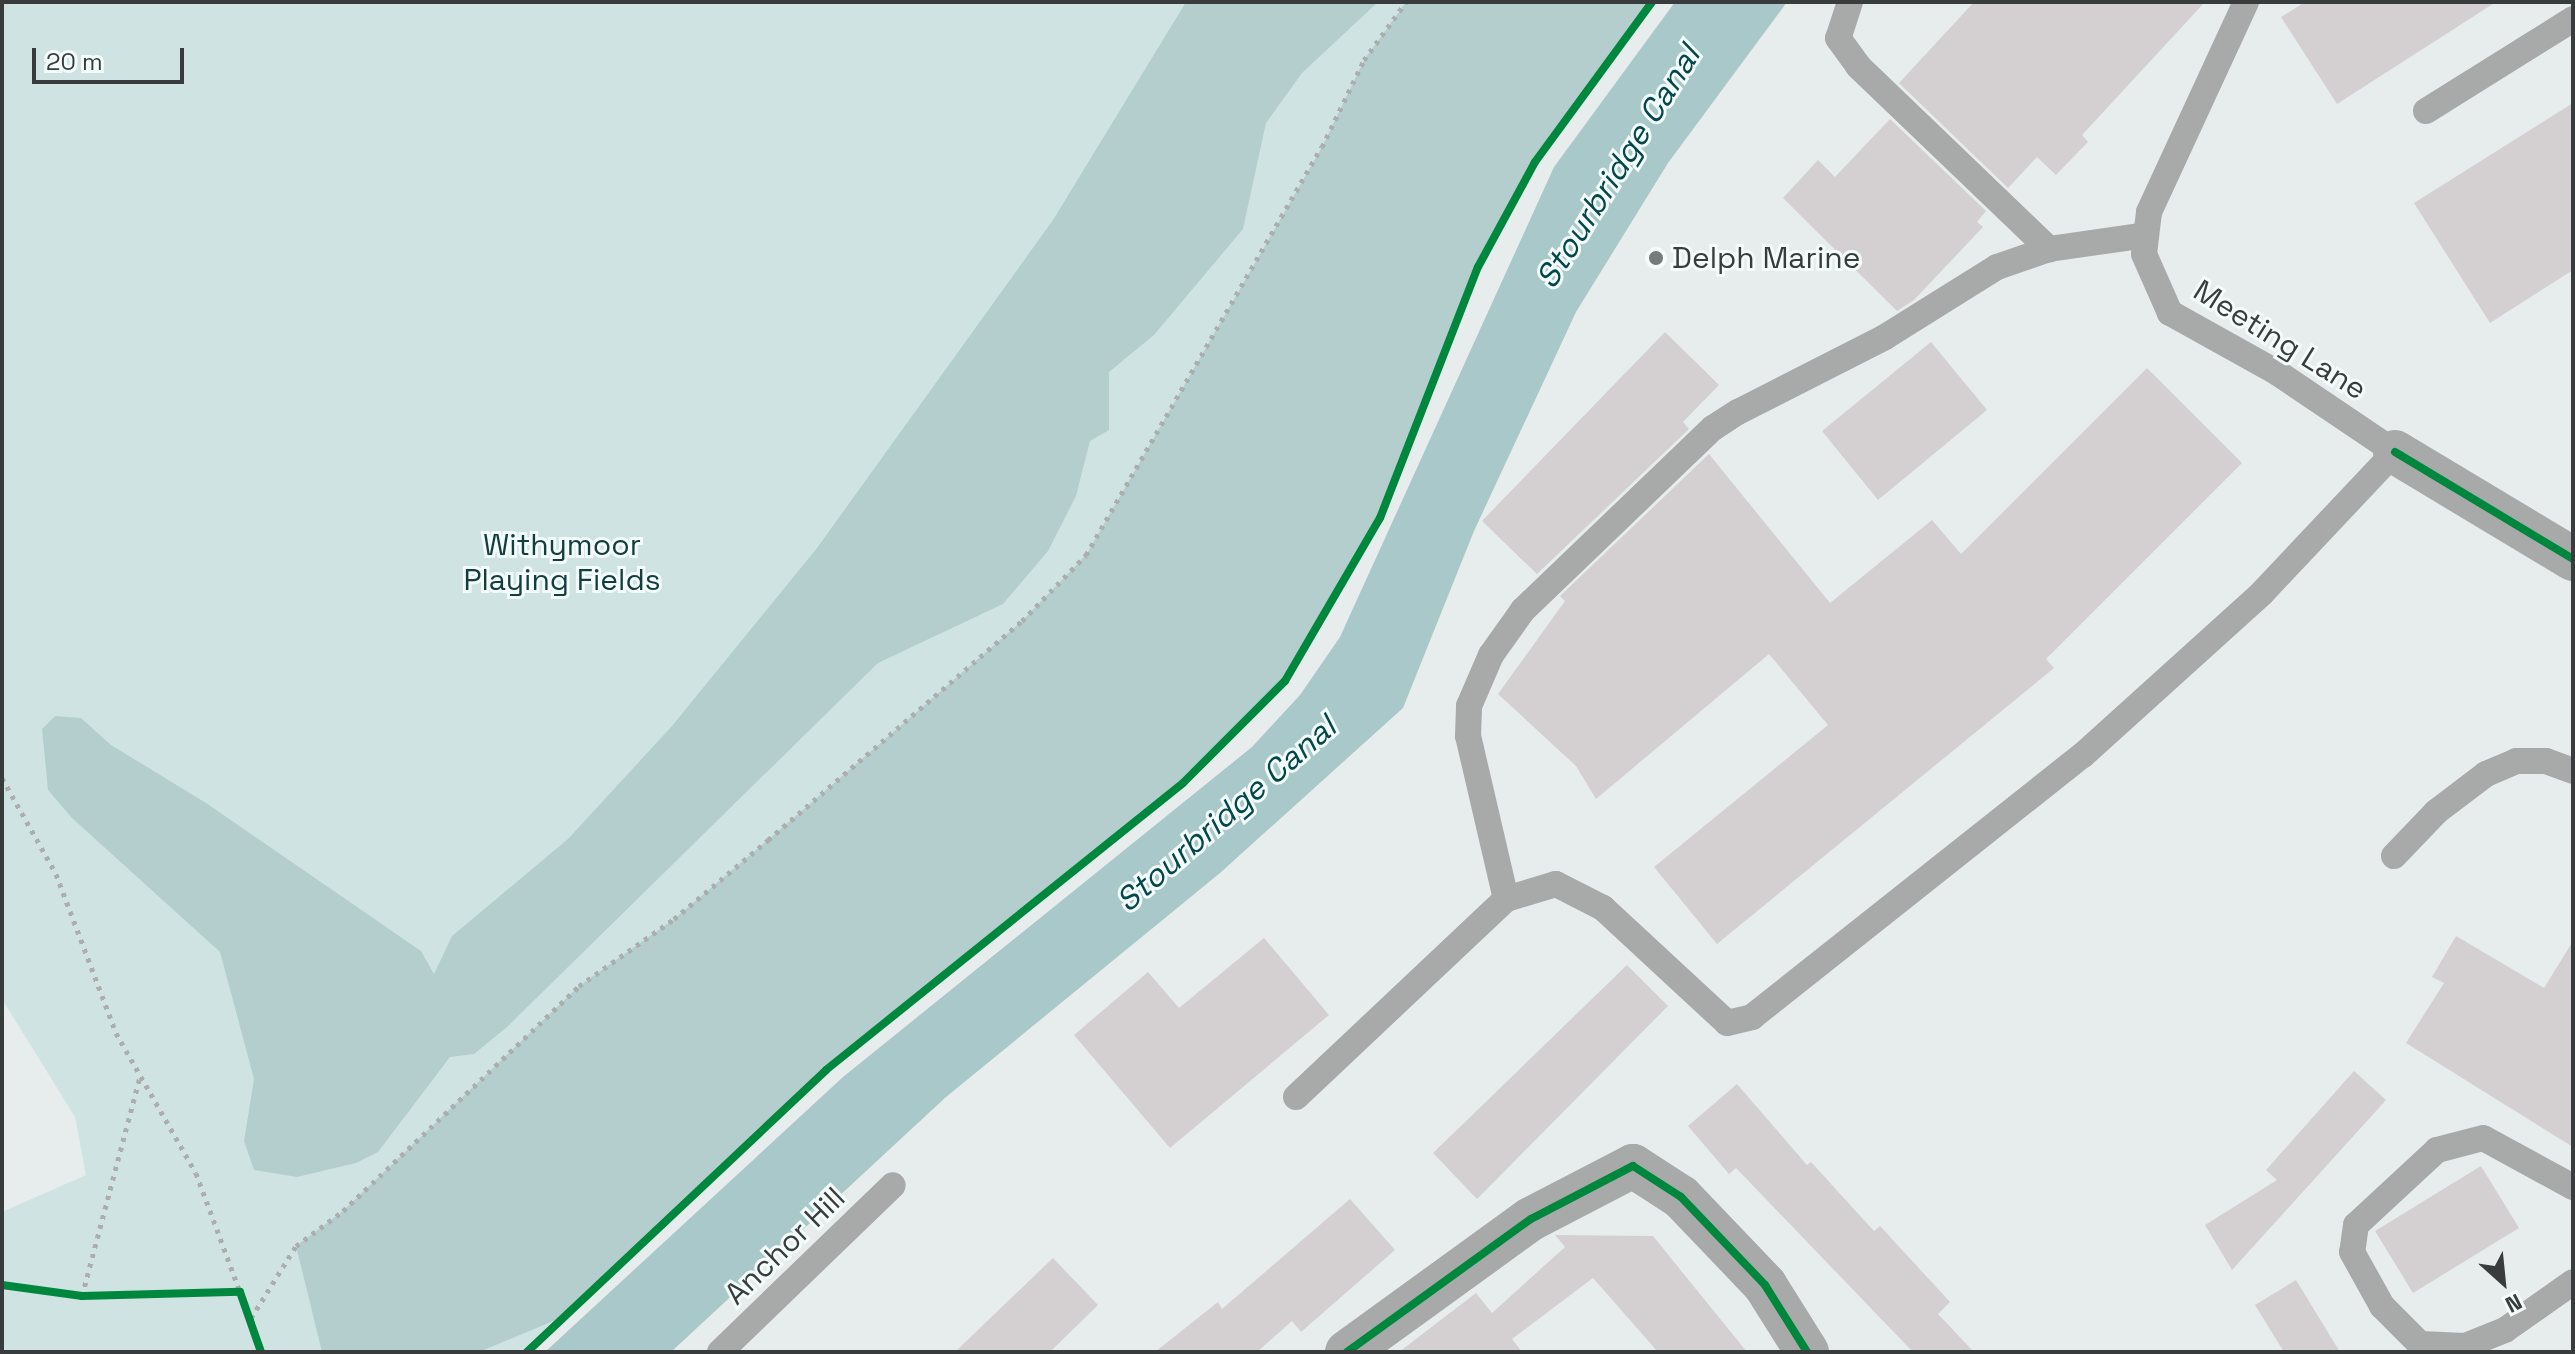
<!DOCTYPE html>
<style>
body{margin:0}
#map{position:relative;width:2575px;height:1354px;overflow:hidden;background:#e7ecec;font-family:"Space Grotesk",sans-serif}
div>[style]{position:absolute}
.green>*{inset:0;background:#d0e3e3}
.forest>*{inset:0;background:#b4cece}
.water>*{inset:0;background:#a9c8c9}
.building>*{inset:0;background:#d4d0d2}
.path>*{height:5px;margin-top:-2.5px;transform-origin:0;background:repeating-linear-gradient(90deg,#acaeae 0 4px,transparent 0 10px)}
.service>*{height:26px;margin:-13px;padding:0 13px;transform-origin:13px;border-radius:13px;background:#a8aaaa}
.minor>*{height:44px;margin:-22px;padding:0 22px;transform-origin:22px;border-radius:22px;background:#a8aaaa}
.cycleway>*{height:8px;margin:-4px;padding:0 4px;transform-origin:4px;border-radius:4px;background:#00873e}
.dots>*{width:22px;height:22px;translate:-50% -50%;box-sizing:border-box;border:4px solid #f3fbfb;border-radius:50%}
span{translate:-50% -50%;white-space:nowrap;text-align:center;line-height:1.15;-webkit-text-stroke:6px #f3fbfb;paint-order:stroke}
.poi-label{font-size:30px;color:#393c3c}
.left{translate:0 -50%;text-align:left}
.street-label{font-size:30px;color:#393c3c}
.park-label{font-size:30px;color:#143d3f}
.water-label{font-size:32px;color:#04474a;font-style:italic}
.frame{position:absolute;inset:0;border:4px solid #393c3c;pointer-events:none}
.north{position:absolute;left:2463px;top:1242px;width:80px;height:80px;-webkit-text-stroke:6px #f3fbfb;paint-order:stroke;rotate:153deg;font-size:22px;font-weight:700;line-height:32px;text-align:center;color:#393c3c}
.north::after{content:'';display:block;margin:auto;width:28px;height:36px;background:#393c3c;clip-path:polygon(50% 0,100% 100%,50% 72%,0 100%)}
.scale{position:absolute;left:32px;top:48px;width:152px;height:36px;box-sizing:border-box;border:4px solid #393c3c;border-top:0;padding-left:10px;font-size:24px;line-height:28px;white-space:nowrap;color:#393c3c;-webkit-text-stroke:6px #f3fbfb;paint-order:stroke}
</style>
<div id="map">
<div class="green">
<div style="clip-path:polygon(2px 2px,1652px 2px,1535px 162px,1478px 267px,1380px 518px,1285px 681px,1183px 783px,826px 1070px,527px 1352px,2px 1352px,2px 1212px,86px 1175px,75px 1117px,2px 999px)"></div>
</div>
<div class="forest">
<div style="clip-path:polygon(1186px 2px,1378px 2px,1302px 73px,1266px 123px,1243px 229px,1154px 335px,1109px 372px,1109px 430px,1090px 441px,1076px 496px,1048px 551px,1003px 604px,878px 663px,507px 1027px,474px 1054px,450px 1057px,378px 1152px,356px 1163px,297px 1177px,254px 1170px,244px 1141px,254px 1079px,220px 952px,72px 818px,48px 790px,42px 729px,55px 716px,81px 718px,111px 745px,206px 803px,421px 951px,434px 974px,452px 936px,568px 839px,672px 726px,817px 548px,1053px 220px)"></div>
<div style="clip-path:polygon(1406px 2px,1652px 2px,1535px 162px,1478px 267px,1380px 518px,1285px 681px,1183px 783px,826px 1070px,558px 1319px,479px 1352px,322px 1352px,296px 1246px,343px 1211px,579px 986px,674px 919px,768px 840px,1022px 621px,1086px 555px,1322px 147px,1364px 60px)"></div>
</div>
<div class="water">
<div style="clip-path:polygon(1675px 2px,1787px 2px,1668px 163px,1576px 312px,1474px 531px,1403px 708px,1220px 873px,946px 1097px,671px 1352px,545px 1352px,843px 1077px,1252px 747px,1300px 695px,1340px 637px,1554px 167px)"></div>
</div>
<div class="building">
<div style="clip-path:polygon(1974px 2px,2205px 2px,2082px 135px,2088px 142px,2056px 175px,2037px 157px,2008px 188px,1899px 83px)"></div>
<div style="clip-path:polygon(2305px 2px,2496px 2px,2337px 104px,2281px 17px)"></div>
<div style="clip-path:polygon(2573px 103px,2573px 270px,2490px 323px,2414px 203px)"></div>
<div style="clip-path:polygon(1890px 119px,1986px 211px,1977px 222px,1983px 227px,1914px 300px,1897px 311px,1783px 198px,1818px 160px,1835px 177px)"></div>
<div style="clip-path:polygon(1665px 332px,1719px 385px,1683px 422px,1689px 429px,1537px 574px,1482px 521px)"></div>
<div style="clip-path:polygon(1931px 342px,1987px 410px,1878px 500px,1822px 431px)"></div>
<div style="clip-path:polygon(2147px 368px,2242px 463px,2046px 659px,2054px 668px,1717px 944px,1654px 867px,1828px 725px,1769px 654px,1596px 799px,1576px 766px,1498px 694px,1565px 601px,1560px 596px,1709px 454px,1830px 603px,1932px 520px,1961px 554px)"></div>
<div style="clip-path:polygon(2456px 936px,2544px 988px,2573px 941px,2573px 1147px,2406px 1043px,2444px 983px,2432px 977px)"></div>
<div style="clip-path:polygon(1264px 938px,1329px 1015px,1170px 1148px,1074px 1035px,1148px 972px,1179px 1008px)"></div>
<div style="clip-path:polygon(1627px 965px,1668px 1006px,1477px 1199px,1433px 1153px)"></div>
<div style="clip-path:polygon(2354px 1071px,2386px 1100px,2232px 1270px,2205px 1225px,2277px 1180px,2266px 1170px)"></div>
<div style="clip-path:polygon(1737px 1084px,1807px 1165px,1811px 1162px,1874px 1231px,1880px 1226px,1950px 1302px,1938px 1314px,1974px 1352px,1913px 1352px,1736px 1168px,1729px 1174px,1688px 1126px)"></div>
<div style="clip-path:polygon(2481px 1166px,2519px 1228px,2413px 1293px,2375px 1231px)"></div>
<div style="clip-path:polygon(1350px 1199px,1395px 1250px,1301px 1332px,1292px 1321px,1257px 1352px,1155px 1352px,1218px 1302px,1222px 1309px)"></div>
<div style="clip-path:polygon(1555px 1235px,1653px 1236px,1747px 1352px,1658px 1352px,1593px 1278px,1512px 1339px,1522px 1352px,1399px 1352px,1476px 1293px,1492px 1313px,1565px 1247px)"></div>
<div style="clip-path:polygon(1053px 1258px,1098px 1305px,1050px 1352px,955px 1352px)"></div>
<div style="clip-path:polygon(2296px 1280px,2340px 1352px,2284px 1352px,2255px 1305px)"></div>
</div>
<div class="path">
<div style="left:2px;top:778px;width:110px;rotate:60.6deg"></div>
<div style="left:56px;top:874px;width:170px;rotate:69.3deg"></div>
<div style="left:116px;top:1033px;width:161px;rotate:60.3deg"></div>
<div style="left:196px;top:1173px;width:127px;rotate:69.7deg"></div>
<div style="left:82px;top:1296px;width:228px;rotate:-75.2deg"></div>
<div style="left:251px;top:1318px;width:85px;rotate:-58deg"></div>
<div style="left:296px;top:1246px;width:59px;rotate:-36.7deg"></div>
<div style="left:343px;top:1211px;width:326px;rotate:-43.6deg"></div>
<div style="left:579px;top:986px;width:116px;rotate:-35.2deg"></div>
<div style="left:674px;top:919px;width:123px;rotate:-40deg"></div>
<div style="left:768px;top:840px;width:335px;rotate:-40.8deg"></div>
<div style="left:1022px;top:621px;width:92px;rotate:-45.9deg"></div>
<div style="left:1086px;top:555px;width:471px;rotate:-60deg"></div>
<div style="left:1322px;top:147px;width:97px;rotate:-64.2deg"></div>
<div style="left:1364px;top:60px;width:72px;rotate:-54.1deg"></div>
</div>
<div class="service">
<div style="left:1850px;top:2px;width:38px;rotate:108deg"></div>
<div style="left:1838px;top:38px;width:34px;rotate:54deg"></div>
<div style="left:1858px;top:66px;width:265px;rotate:43.8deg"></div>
<div style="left:2426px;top:111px;width:173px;rotate:-32deg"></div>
<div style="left:2394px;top:856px;width:61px;rotate:-46.3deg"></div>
<div style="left:2436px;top:812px;width:63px;rotate:-37.2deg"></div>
<div style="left:2486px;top:774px;width:33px;rotate:-23deg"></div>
<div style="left:2516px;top:761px;width:30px"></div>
<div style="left:2546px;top:761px;width:29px;rotate:20deg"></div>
<div style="left:1506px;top:899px;width:167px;rotate:-103.1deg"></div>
<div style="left:1468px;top:736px;width:30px;rotate:-88deg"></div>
<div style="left:1469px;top:706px;width:56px;rotate:-66.7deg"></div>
<div style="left:1491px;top:655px;width:55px;rotate:-54.6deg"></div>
<div style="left:1523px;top:610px;width:263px;rotate:-43.8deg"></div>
<div style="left:1713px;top:428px;width:30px;rotate:-33deg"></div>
<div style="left:1738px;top:412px;width:165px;rotate:-27deg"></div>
<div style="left:1885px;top:337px;width:132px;rotate:-32deg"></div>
<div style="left:1997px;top:267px;width:55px;rotate:-19.1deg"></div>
<div style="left:2049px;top:249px;width:98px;rotate:-8.2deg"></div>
<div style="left:1296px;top:1097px;width:289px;rotate:-43.3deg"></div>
<div style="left:1506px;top:899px;width:52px;rotate:-16.7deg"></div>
<div style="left:1556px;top:884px;width:53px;rotate:27.1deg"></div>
<div style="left:1603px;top:908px;width:169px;rotate:42.8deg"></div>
<div style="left:1727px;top:1023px;width:26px;rotate:-13deg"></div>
<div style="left:1752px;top:1017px;width:422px;rotate:-38.4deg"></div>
<div style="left:2083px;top:755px;width:241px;rotate:-42.1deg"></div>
<div style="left:2262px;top:593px;width:194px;rotate:-46.7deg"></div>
<div style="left:2395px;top:452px;width:141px;rotate:-146deg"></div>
<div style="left:2278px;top:373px;width:124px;rotate:-150.9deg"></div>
<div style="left:2170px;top:313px;width:64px;rotate:-113.8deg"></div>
<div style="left:2144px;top:254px;width:42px;rotate:-83.2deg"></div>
<div style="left:2149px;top:212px;width:231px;rotate:-65.2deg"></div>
<div style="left:2573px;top:1187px;width:102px;rotate:-151.4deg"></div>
<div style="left:2483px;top:1138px;width:48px;rotate:165.4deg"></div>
<div style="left:2437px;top:1150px;width:110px;rotate:137.2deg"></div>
<div style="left:2356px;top:1225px;width:27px;rotate:98deg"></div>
<div style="left:2352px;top:1252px;width:62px;rotate:60.9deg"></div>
<div style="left:2382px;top:1306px;width:54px;rotate:45deg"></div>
<div style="left:2420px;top:1344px;width:45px;rotate:2.5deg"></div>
<div style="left:2465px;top:1346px;width:43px;rotate:-21.8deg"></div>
<div style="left:2505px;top:1330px;width:83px;rotate:-35.2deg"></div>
<div style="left:720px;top:1352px;width:240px;rotate:-44deg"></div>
</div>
<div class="minor">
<div style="left:2395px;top:452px;width:208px;rotate:31deg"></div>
<div style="left:1347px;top:1352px;width:227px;rotate:-35.9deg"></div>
<div style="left:1531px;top:1219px;width:115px;rotate:-27.5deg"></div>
<div style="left:1633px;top:1166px;width:57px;rotate:32.9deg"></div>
<div style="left:1681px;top:1197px;width:122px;rotate:46.3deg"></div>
<div style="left:1765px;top:1285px;width:79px;rotate:57.9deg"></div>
</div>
<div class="cycleway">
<div style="left:2395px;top:452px;width:208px;rotate:31deg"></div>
<div style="left:2px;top:1285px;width:81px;rotate:7.8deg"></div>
<div style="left:82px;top:1296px;width:158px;rotate:-1.5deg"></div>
<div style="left:240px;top:1292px;width:64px;rotate:70.7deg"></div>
<div style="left:527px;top:1352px;width:411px;rotate:-43.3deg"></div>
<div style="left:826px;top:1070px;width:458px;rotate:-38.8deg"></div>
<div style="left:1183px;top:783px;width:144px;rotate:-45deg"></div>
<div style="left:1285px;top:681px;width:189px;rotate:-59.8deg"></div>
<div style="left:1380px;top:518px;width:269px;rotate:-68.7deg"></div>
<div style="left:1478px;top:267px;width:119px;rotate:-61.5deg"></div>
<div style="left:1535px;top:162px;width:198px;rotate:-53.8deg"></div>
<div style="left:1347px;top:1352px;width:227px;rotate:-35.9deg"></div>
<div style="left:1531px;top:1219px;width:115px;rotate:-27.5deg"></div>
<div style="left:1633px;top:1166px;width:57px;rotate:32.9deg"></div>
<div style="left:1681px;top:1197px;width:122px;rotate:46.3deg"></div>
<div style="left:1765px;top:1285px;width:79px;rotate:57.9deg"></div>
</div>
<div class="dots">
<div style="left:1656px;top:258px;background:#767a7a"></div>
</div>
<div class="poi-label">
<span class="left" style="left:1672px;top:258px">Delph Marine</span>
</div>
<div class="street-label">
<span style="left:2280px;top:340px;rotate:32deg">Meeting Lane</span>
<span style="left:785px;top:1246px;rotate:-44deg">Anchor Hill</span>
</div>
<div class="park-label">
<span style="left:562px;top:562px">Withymoor<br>Playing Fields</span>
</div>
<div class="water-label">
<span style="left:1618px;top:167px;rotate:-58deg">Stourbridge Canal</span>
<span style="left:1226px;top:814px;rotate:-41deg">Stourbridge Canal</span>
</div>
<div class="frame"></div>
<div class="north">N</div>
<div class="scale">20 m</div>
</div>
